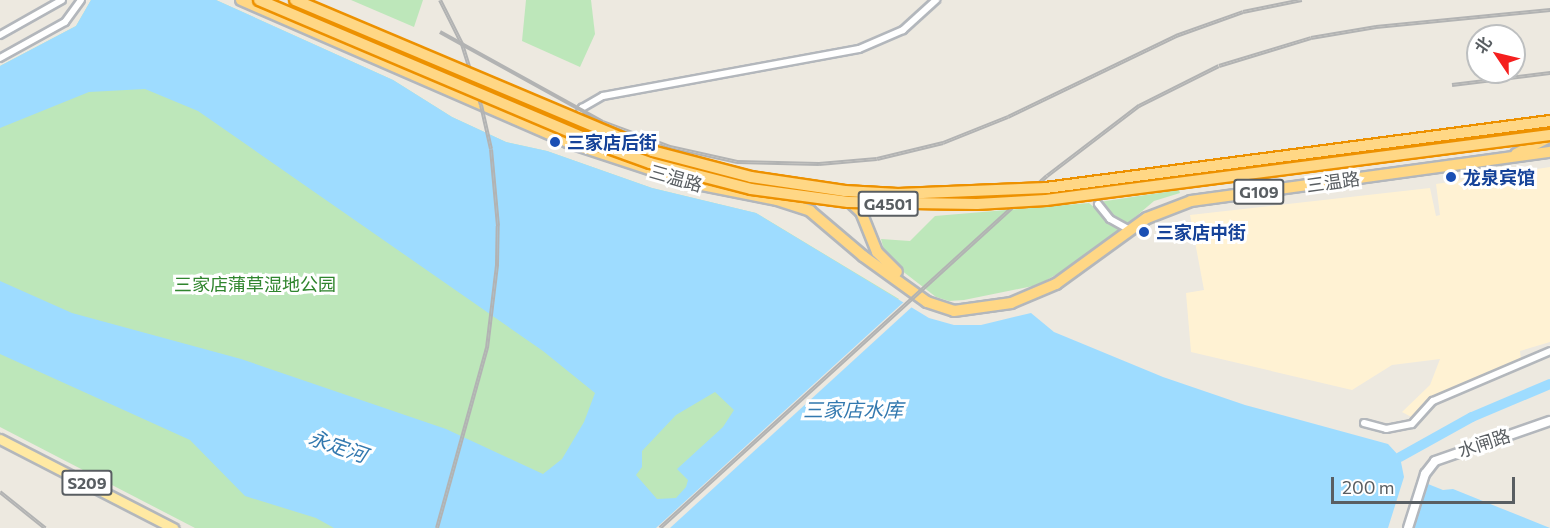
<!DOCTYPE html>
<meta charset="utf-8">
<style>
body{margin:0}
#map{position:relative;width:1550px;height:528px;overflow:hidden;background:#ede9e0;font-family:Commissioner,"Noto Sans SC",sans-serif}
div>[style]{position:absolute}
.commercial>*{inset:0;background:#fff2d3}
.green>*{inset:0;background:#bde7ba}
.water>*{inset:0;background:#9edcff}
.pier>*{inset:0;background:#ede9e0}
.river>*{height:10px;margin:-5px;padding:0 5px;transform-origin:5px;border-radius:5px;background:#9edcff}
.roads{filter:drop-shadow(2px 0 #b3b7bc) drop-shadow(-2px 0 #b3b7bc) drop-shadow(0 2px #b3b7bc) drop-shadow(0 -2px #b3b7bc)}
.street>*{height:6px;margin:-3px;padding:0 3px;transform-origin:3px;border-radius:3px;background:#fff}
.secondary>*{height:8px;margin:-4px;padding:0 4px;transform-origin:4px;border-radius:4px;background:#fff}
.primary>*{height:9px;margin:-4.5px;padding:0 4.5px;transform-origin:4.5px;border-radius:4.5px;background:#ffe9a3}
.highway>*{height:10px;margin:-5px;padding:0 5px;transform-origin:5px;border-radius:5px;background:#ffd785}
.rail>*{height:4px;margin-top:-2px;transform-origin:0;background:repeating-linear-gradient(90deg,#fff 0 4.5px,#b2b3b3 0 9px);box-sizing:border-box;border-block:2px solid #b2b3b3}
.bridges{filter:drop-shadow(2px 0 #ed9100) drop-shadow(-2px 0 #ed9100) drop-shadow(0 2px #ed9100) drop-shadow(0 -2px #ed9100)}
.highway-bridge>*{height:10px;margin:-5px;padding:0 5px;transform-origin:5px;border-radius:5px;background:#ffd785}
.dots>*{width:16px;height:16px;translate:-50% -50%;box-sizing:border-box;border:3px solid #fff;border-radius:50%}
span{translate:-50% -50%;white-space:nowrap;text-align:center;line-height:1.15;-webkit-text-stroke:6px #fff;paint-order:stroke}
.shield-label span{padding:2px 4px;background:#fff;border:2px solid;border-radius:4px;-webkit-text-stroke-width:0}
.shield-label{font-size:16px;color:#595e62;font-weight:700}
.transit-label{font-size:18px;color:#164399;font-weight:700}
.left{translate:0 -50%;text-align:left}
.street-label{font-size:18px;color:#595e62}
.park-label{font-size:18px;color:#30852e}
.water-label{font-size:20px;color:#3379af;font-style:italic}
.north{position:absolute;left:1466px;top:24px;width:60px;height:60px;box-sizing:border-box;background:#fff;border:2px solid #bdbfc0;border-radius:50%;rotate:305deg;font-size:16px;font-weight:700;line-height:24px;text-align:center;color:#595e62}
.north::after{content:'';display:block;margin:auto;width:21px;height:27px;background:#f51f1e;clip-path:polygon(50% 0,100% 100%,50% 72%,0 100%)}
.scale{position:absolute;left:1331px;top:477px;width:184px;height:27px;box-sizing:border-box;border:3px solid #595e62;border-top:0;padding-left:8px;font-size:18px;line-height:21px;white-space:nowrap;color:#595e62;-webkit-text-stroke:4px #fff;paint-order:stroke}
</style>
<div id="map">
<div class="commercial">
<div style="clip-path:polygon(1550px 167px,1550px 342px,1520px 351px,1521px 359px,1430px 400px,1415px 419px,1402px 412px,1430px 385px,1440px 359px,1392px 365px,1352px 390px,1191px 352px,1186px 293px,1204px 290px,1190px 215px,1430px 188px,1436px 216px,1440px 215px,1436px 184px)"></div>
</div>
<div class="green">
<div style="clip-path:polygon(91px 0,216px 0,393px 80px,452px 117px,506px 142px,547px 151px,652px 188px,756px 213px,899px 299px,648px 528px,195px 528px,0 427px,0 66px,76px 26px)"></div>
<div style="clip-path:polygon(351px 0,423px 0,414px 27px)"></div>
<div style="clip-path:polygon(526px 0,591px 0,595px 34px,580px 67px,522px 41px)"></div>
<div style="clip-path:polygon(1179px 190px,1180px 193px,1154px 201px,1127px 224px,1109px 214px,1099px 202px)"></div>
<div style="clip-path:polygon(1089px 203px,1120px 230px,1085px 258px,1038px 285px,964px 300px,949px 301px,936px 297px,901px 270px,884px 250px,881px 239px,910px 241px,935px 216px)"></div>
</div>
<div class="water">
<div style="clip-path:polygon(evenodd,91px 0,216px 0,393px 80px,452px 117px,506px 142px,547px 151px,652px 188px,756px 213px,929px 318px,954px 325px,981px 325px,1031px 313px,1054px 332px,1163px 377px,1245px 405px,1388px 444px,1400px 457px,1404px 477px,1388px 528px,334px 528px,316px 518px,245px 496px,190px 440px,0 354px,0 281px,72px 313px,241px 359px,446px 429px,543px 474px,562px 459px,584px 422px,595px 393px,543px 351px,198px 111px,145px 89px,89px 92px,0 128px,0 66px,76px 26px,91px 0,715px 392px,734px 410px,723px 427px,677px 469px,688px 480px,686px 487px,676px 498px,657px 499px,636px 475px,642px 467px,642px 451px,676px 415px,715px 392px)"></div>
<div style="clip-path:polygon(1428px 484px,1443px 490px,1453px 489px,1550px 528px,1413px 528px)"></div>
</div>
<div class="pier">
<div style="clip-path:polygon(906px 300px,914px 305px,670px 528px,656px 528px)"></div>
</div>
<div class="river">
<div style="left:1400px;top:457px;width:82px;rotate:-29.1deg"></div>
<div style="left:1472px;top:417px;width:85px;rotate:-22.9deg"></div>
</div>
<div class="roads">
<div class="street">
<div style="left:0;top:35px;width:71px;rotate:-29.4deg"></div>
<div style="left:0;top:58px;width:74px;rotate:-29deg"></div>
<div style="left:65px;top:22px;width:27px;rotate:-54deg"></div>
<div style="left:570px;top:135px;width:30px;rotate:-66deg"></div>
<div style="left:582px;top:108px;width:24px;rotate:-30deg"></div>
<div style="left:603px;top:96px;width:260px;rotate:-10.4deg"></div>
<div style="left:859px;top:49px;width:48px;rotate:-23.4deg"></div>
<div style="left:903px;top:30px;width:45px;rotate:-42.3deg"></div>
<div style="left:1098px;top:204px;width:19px;rotate:51deg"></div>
<div style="left:1110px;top:219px;width:23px;rotate:29deg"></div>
<div style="left:1364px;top:423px;width:23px;rotate:15deg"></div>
<div style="left:1386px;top:429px;width:26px;rotate:-11deg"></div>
<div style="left:1412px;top:424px;width:31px;rotate:-48deg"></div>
<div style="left:1433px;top:401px;width:127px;rotate:-23.1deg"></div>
</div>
<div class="secondary">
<div style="left:1408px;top:528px;width:57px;rotate:-72.5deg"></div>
<div style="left:1425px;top:474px;width:16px;rotate:-52deg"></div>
<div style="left:1435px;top:461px;width:122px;rotate:-19.2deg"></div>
</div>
<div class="primary">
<div style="left:0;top:439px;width:195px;rotate:27.2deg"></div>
</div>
<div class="highway">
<div style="left:241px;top:0;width:356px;rotate:23.5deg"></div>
<div style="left:567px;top:142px;width:132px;rotate:18.2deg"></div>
<div style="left:692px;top:183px;width:87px;rotate:11.3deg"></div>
<div style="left:777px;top:200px;width:35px;rotate:18deg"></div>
<div style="left:810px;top:211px;width:70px;rotate:40.3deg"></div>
<div style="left:863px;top:256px;width:79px;rotate:35.7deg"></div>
<div style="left:927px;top:302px;width:28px;rotate:18deg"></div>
<div style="left:954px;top:311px;width:58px;rotate:-8deg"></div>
<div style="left:1011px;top:303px;width:49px;rotate:-22.9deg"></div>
<div style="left:1056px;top:284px;width:112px;rotate:-36deg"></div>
<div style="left:1147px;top:218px;width:47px;rotate:-21.1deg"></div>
<div style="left:1191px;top:201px;width:362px;rotate:-7.8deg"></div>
<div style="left:1516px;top:154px;width:38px;rotate:-27deg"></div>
<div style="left:826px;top:190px;width:20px;rotate:20deg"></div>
<div style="left:845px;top:197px;width:22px;rotate:43deg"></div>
<div style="left:861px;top:212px;width:43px;rotate:68.2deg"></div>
<div style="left:877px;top:252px;width:28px;rotate:45deg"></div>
</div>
</div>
<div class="rail">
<div style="left:440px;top:32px;width:186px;rotate:28.9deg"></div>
<div style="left:603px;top:122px;width:72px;rotate:20.5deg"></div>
<div style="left:670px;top:147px;width:69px;rotate:12.6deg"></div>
<div style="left:737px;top:162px;width:82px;rotate:1.4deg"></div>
<div style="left:819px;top:164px;width:58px;rotate:-4.9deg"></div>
<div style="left:877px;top:159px;width:68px;rotate:-13.6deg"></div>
<div style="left:943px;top:143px;width:70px;rotate:-21.8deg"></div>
<div style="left:1008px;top:117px;width:187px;rotate:-25.7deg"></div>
<div style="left:1176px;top:36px;width:71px;rotate:-19.7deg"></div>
<div style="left:1243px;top:12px;width:60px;rotate:-11.5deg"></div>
<div style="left:1452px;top:85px;width:99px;rotate:-7deg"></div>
<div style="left:0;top:492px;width:58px;rotate:38.7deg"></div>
<div style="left:437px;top:528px;width:187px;rotate:-74.5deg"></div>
<div style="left:487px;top:348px;width:84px;rotate:-83.1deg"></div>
<div style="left:497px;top:265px;width:39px;rotate:-89deg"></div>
<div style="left:498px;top:226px;width:77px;rotate:-95.2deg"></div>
<div style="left:491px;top:149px;width:45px;rotate:-102.8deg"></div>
<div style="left:481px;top:105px;width:64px;rotate:-107.3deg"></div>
<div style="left:462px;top:44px;width:49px;rotate:-116.6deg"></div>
<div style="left:660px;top:528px;width:523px;rotate:-42.29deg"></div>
<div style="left:1047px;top:176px;width:116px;rotate:-37.3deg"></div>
<div style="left:1139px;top:106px;width:89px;rotate:-26.6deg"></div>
<div style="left:1219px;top:66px;width:96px;rotate:-16.9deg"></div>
<div style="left:1311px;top:38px;width:66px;rotate:-9.6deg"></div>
<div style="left:1376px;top:27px;width:175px;rotate:-5.6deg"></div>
</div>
<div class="bridges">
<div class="highway-bridge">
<div style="left:259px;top:0;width:371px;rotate:23deg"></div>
<div style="left:600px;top:145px;width:53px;rotate:19.8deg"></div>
<div style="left:650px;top:163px;width:104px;rotate:14.4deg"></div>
<div style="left:751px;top:189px;width:98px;rotate:7.6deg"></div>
<div style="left:848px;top:202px;width:129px;rotate:0.9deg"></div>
<div style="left:977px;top:204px;width:69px;rotate:-3.3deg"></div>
<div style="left:1046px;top:200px;width:508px;rotate:-7.35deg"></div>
<div style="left:295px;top:0;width:388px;rotate:22.9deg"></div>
<div style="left:652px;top:151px;width:102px;rotate:14.7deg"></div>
<div style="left:751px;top:177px;width:95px;rotate:8.5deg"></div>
<div style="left:845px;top:191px;width:53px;rotate:3.2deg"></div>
<div style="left:898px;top:194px;width:148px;rotate:-2.3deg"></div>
<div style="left:1046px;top:188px;width:508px;rotate:-7.57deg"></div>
</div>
</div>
<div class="dots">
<div style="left:555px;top:142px;background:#1a4fb4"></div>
<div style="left:1451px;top:177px;background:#1a4fb4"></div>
<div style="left:1144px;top:232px;background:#1a4fb4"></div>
</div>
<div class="shield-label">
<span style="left:1259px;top:192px">G109</span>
<span style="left:888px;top:204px">G4501</span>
<span style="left:87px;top:483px">S209</span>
</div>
<div class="transit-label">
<span class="left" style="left:567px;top:142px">三家店后街</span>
<span class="left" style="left:1463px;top:177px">龙泉宾馆</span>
<span class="left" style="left:1156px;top:232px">三家店中街</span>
</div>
<div class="street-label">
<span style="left:676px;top:178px;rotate:16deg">三温路</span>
<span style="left:1333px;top:182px;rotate:-8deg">三温路</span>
<span style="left:1484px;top:443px;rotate:-18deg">水闸路</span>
</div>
<div class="park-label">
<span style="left:255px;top:284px">三家店蒲草湿地公园</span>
</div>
<div class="water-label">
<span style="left:853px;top:409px">三家店水库</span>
<span style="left:338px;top:446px;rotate:19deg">永定河</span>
</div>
<div class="north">北</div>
<div class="scale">200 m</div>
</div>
